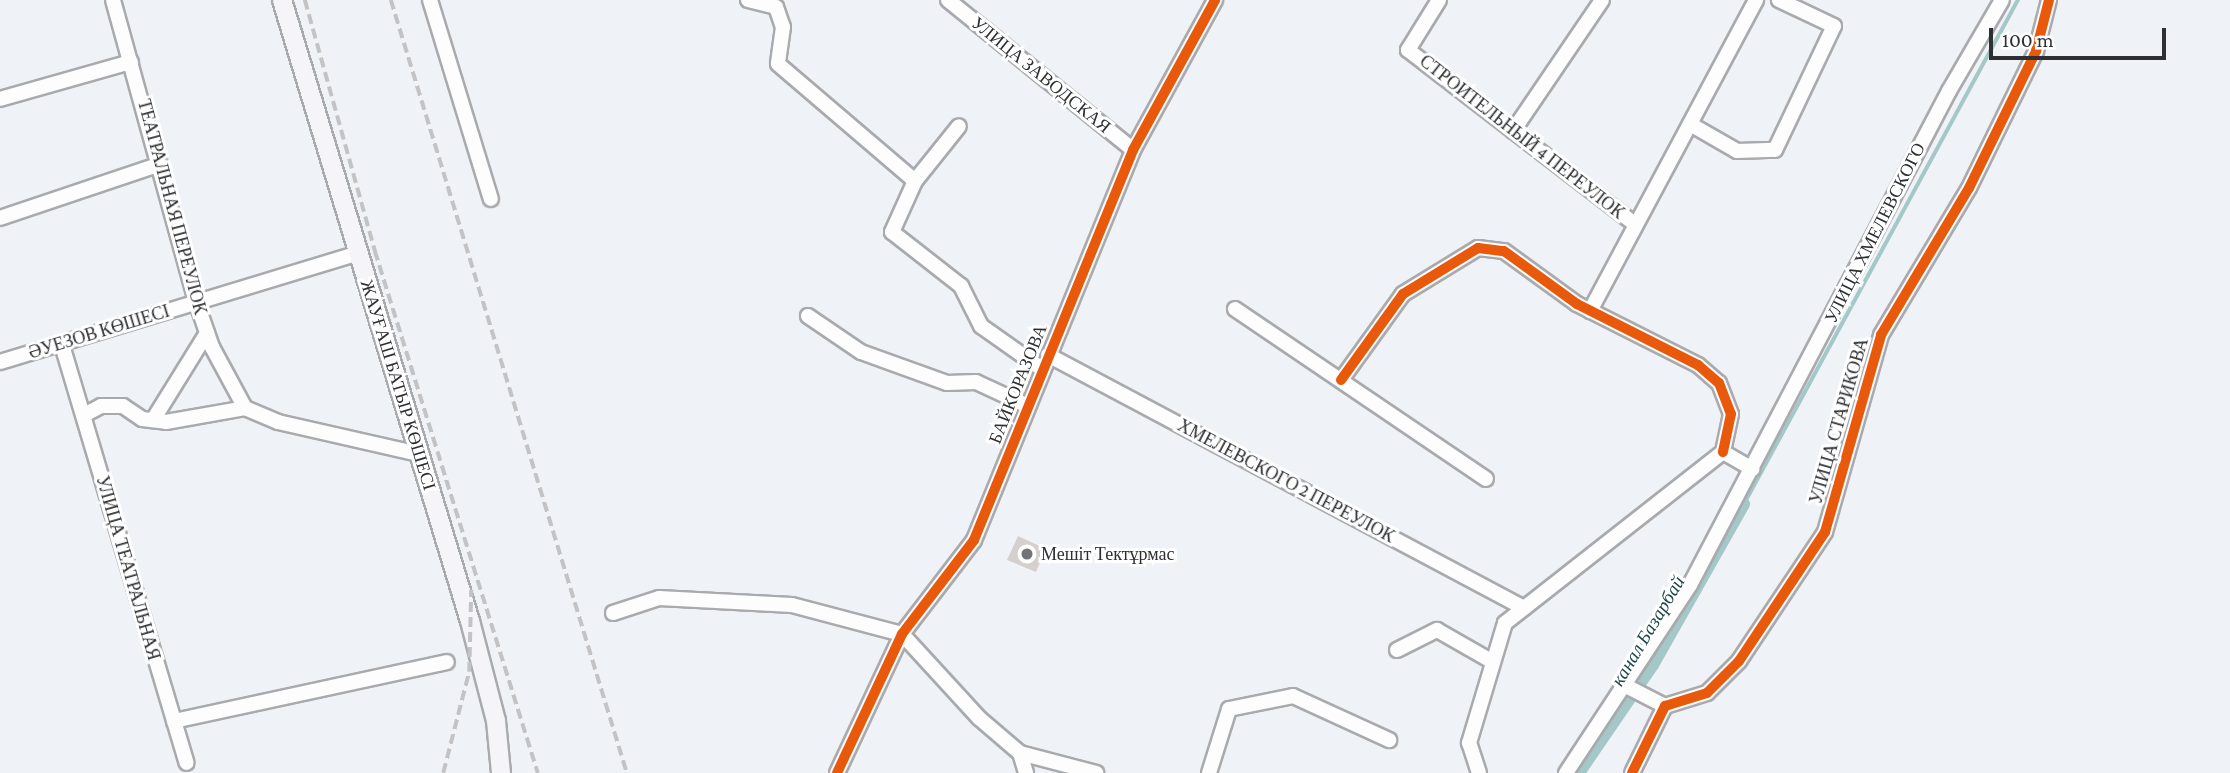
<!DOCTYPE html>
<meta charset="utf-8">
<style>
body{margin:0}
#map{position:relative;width:2230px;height:773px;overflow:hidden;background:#eff2f6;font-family:"Crimson Pro",serif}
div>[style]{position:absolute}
.stream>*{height:3.5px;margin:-1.75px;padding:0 1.75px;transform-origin:1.75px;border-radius:1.75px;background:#a4c7c8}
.canal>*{height:12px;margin:-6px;padding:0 6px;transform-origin:6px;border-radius:6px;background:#a4c7c8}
.building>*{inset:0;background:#d5cfce}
.roads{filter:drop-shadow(2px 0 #a9aaad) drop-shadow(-2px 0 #a9aaad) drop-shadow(0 2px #a9aaad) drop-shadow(0 -2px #a9aaad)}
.minor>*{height:14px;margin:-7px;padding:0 7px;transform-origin:7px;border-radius:7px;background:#fdfdfe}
.major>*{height:18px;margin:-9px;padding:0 9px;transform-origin:9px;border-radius:9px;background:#f5f4f8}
.rail>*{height:3.5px;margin-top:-1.75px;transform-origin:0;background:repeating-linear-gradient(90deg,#c3c3c5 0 10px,transparent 0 15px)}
.cycleway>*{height:10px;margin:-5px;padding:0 5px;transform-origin:5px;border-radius:5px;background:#e8590c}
.dots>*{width:19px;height:19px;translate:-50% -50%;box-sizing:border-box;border:4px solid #fff;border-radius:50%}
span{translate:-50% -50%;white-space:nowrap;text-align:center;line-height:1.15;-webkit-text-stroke:6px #fff;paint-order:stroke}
.street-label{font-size:18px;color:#2d2f32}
.poi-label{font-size:18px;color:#2d2f32}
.left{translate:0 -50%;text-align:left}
.water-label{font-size:19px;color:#1b4848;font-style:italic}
.scale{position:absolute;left:1989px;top:28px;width:177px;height:32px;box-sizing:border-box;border:4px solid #2d2f32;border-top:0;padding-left:9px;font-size:21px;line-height:24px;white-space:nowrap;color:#2d2f32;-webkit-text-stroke:5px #fff;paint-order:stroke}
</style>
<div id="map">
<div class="stream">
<div style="left:1744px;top:504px;width:574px;rotate:-61.47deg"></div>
</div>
<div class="canal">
<div style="left:1579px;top:773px;width:131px;rotate:-55.6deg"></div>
<div style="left:1653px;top:665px;width:185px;rotate:-60.5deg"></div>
</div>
<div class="building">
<div style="clip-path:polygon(1018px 536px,1046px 549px,1036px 572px,1007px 560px)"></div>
</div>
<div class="roads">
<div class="minor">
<div style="left:113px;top:0;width:312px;rotate:74.6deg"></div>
<div style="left:196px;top:301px;width:49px;rotate:70.8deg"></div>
<div style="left:212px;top:347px;width:69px;rotate:61.6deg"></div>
<div style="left:430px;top:0;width:208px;rotate:73deg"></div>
<div style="left:748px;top:0;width:29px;rotate:14deg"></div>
<div style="left:776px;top:7px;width:21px;rotate:71deg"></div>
<div style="left:783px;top:27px;width:37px;rotate:98deg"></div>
<div style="left:778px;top:64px;width:180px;rotate:40.5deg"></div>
<div style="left:915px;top:181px;width:56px;rotate:114.3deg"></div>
<div style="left:892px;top:232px;width:88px;rotate:38deg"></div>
<div style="left:961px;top:286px;width:45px;rotate:63.4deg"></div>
<div style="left:981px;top:326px;width:75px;rotate:35.2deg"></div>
<div style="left:948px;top:0;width:238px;rotate:39deg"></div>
<div style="left:1439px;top:0;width:59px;rotate:121.8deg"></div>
<div style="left:1408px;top:50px;width:287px;rotate:37.5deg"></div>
<div style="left:0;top:99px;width:136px;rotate:-15.8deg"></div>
<div style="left:1690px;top:124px;width:54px;rotate:29.9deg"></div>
<div style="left:1737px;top:151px;width:38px;rotate:-2deg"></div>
<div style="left:1775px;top:150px;width:137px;rotate:-64.6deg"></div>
<div style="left:1834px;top:26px;width:61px;rotate:-154.7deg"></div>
<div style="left:1513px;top:131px;width:158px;rotate:-55.8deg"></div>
<div style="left:915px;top:181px;width:70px;rotate:-51.3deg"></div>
<div style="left:0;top:218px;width:169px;rotate:-18.6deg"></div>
<div style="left:1235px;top:309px;width:303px;rotate:34.1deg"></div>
<div style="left:1590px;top:311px;width:353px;rotate:-61.9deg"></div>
<div style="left:808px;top:316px;width:64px;rotate:34.2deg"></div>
<div style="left:861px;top:352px;width:91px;rotate:19.8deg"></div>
<div style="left:947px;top:383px;width:29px;rotate:-2deg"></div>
<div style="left:976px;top:382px;width:57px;rotate:24.8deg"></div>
<div style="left:62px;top:345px;width:436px;rotate:73.4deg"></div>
<div style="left:1048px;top:355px;width:539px;rotate:27.99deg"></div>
<div style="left:0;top:362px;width:374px;rotate:-16.9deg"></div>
<div style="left:1341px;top:380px;width:106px;rotate:-54.2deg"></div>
<div style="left:1403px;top:294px;width:88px;rotate:-31.5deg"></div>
<div style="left:1478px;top:248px;width:26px;rotate:7deg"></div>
<div style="left:1504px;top:251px;width:90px;rotate:36deg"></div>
<div style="left:1577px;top:304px;width:136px;rotate:26.8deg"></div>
<div style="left:1698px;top:365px;width:28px;rotate:41deg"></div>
<div style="left:1719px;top:383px;width:33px;rotate:69deg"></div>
<div style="left:1731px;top:414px;width:39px;rotate:102deg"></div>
<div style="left:84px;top:415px;width:19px;rotate:-28deg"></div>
<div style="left:101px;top:406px;width:22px"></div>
<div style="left:123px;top:406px;width:23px;rotate:34deg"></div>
<div style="left:142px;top:419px;width:24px;rotate:7deg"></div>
<div style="left:166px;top:422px;width:80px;rotate:-10deg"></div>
<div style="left:245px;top:408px;width:36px;rotate:23deg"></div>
<div style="left:278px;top:422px;width:145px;rotate:12.8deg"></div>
<div style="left:153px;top:420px;width:102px;rotate:-58.2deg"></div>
<div style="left:613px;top:613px;width:48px;rotate:-18.1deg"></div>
<div style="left:659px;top:598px;width:133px;rotate:3deg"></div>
<div style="left:792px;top:605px;width:114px;rotate:14.8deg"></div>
<div style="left:902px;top:634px;width:114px;rotate:47.5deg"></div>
<div style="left:979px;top:718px;width:54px;rotate:40.5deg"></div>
<div style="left:1020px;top:753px;width:79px;rotate:14.7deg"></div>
<div style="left:1397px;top:650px;width:45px;rotate:-26.6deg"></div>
<div style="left:1437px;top:630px;width:64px;rotate:29.7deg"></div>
<div style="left:1624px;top:685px;width:46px;rotate:27.1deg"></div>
<div style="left:174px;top:721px;width:279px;rotate:-12.2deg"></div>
<div style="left:1020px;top:753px;width:21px;rotate:73deg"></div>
<div style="left:837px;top:773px;width:153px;rotate:-64.9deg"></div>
<div style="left:902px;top:634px;width:118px;rotate:-52.5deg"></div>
<div style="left:974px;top:540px;width:421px;rotate:-67.8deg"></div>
<div style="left:1133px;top:150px;width:171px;rotate:-61.3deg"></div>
<div style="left:1209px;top:773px;width:67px;rotate:-72.6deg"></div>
<div style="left:1229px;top:709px;width:65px;rotate:-11.5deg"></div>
<div style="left:1293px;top:696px;width:106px;rotate:24.6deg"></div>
<div style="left:1479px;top:773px;width:32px;rotate:-108deg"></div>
<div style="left:1469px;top:743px;width:125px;rotate:-73.3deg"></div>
<div style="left:1505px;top:623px;width:277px;rotate:-38.1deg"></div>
<div style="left:1723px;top:452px;width:34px;rotate:30deg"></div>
<div style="left:1566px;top:773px;width:225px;rotate:-56.6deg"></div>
<div style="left:1690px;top:585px;width:558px;rotate:-62.33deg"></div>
<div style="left:1949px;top:91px;width:105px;rotate:-59.8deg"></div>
<div style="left:1632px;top:773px;width:75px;rotate:-63.8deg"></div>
<div style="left:1665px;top:706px;width:44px;rotate:-17.2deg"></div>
<div style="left:1707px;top:693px;width:45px;rotate:-45deg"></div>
<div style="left:1739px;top:661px;width:155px;rotate:-56.3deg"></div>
<div style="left:1825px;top:532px;width:205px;rotate:-74.1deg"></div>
<div style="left:1881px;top:335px;width:171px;rotate:-59.1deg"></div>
<div style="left:1969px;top:188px;width:153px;rotate:-63.9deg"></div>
<div style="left:2036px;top:51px;width:53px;rotate:-75.7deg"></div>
</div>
<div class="major">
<div style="left:282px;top:0;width:649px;rotate:73.16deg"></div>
<div style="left:470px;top:621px;width:103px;rotate:75.4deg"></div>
<div style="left:496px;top:721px;width:52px;rotate:84.5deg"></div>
</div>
</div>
<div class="rail">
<div style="left:305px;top:0;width:261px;rotate:74.4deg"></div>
<div style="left:375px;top:251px;width:547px;rotate:72.66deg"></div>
<div style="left:391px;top:0;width:808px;rotate:73.02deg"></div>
<div style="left:443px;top:773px;width:104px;rotate:-75.6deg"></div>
<div style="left:469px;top:672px;width:82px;rotate:-88.6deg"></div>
</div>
<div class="cycleway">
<div style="left:1341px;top:380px;width:106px;rotate:-54.2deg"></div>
<div style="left:1403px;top:294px;width:88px;rotate:-31.5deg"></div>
<div style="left:1478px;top:248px;width:26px;rotate:7deg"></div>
<div style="left:1504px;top:251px;width:90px;rotate:36deg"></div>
<div style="left:1577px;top:304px;width:136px;rotate:26.8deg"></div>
<div style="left:1698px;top:365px;width:28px;rotate:41deg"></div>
<div style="left:1719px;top:383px;width:33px;rotate:69deg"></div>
<div style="left:1731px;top:414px;width:39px;rotate:102deg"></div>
<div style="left:837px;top:773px;width:153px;rotate:-64.9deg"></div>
<div style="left:902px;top:634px;width:118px;rotate:-52.5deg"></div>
<div style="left:974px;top:540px;width:421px;rotate:-67.8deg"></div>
<div style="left:1133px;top:150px;width:171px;rotate:-61.3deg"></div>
<div style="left:1632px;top:773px;width:75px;rotate:-63.8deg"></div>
<div style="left:1665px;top:706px;width:44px;rotate:-17.2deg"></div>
<div style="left:1707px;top:693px;width:45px;rotate:-45deg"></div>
<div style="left:1739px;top:661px;width:155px;rotate:-56.3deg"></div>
<div style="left:1825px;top:532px;width:205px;rotate:-74.1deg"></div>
<div style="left:1881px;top:335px;width:171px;rotate:-59.1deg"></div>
<div style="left:1969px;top:188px;width:153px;rotate:-63.9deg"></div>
<div style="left:2036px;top:51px;width:53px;rotate:-75.7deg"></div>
</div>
<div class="dots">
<div style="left:1027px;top:554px;background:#717377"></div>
</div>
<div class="street-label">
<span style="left:1041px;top:75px;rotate:39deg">УЛИЦА ЗАВОДСКАЯ</span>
<span style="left:1522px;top:137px;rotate:38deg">СТРОИТЕЛЬНЫЙ 4 ПЕРЕУЛОК</span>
<span style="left:172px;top:207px;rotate:75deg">ТЕАТРАЛЬНАЯ ПЕРЕУЛОК</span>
<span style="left:1875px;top:233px;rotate:-63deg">УЛИЦА ХМЕЛЕВСКОГО</span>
<span style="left:99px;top:332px;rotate:-17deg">ӘУЕЗОВ КӨШЕСІ</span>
<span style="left:1018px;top:384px;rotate:-68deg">БАЙКОРАЗОВА</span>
<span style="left:398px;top:385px;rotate:73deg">ЖАУҒАШ БАТЫР КӨШЕСІ</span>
<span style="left:1839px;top:421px;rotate:-74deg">УЛИЦА СТАРИКОВА</span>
<span style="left:1286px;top:481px;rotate:28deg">ХМЕЛЕВСКОГО 2 ПЕРЕУЛОК</span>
<span style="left:128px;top:568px;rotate:74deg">УЛИЦА ТЕАТРАЛЬНАЯ</span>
</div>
<div class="poi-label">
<span class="left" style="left:1041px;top:554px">Мешіт Тектұрмас</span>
</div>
<div class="water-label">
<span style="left:1648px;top:631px;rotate:-59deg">канал Базарбай</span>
</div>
<div class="scale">100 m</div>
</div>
